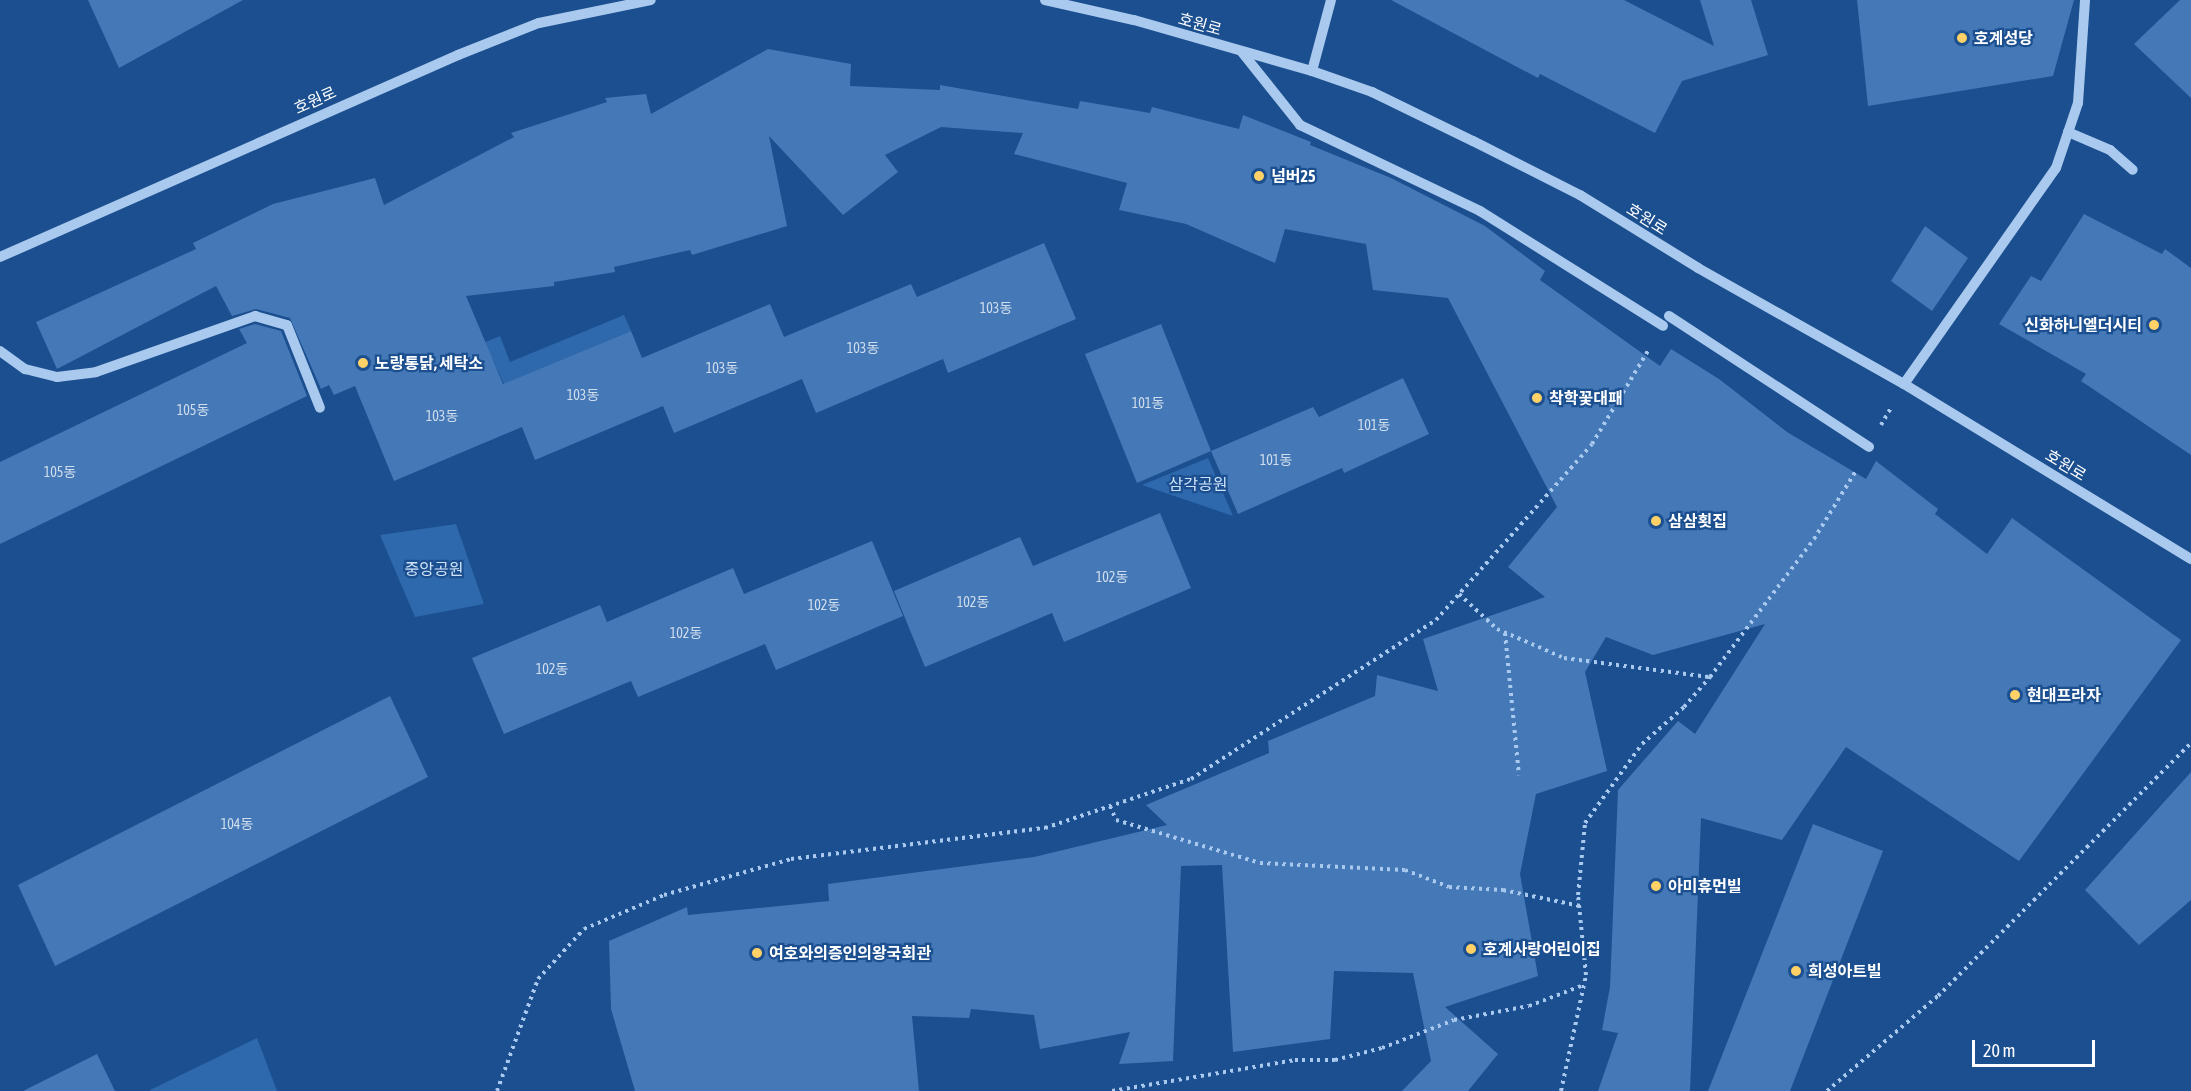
<!DOCTYPE html>
<meta charset="utf-8">
<style>
body{margin:0}
#map{position:relative;width:2191px;height:1091px;overflow:hidden;background:#1b4f8f;font-family:"Asap Condensed","Noto Sans KR",sans-serif}
div>[style]{position:absolute}
.green>*{inset:0;background:#2e69ad}
.building>*{inset:0;background:#4478b7}
.path>*{height:4px;margin-top:-2px;transform-origin:0;background:repeating-linear-gradient(90deg,#a9c9ee 0 3px,transparent 0 7.5px)}
.minor>*{height:10px;margin:-5px;padding:0 5px;transform-origin:5px;border-radius:5px;background:#a9c9ee}
.dots>*{width:16px;height:16px;translate:-50% -50%;box-sizing:border-box;border:3px solid #1b4f8f;border-radius:50%}
span{translate:-50% -50%;white-space:nowrap;text-align:center;line-height:1.15;-webkit-text-stroke:4.5px #1b4f8f;paint-order:stroke}
.number-label{font-size:14px;color:#d0dded}
.number-label span{-webkit-text-stroke-width:0}
.street-label{font-size:16px;color:#fff}
.poi-label{font-size:16px;color:#fff;font-weight:700}
.left{translate:0 -50%;text-align:left}
.right{translate:-100% -50%;text-align:right}
.park-label{font-size:16px;color:#cfe3fa}
.scale{position:absolute;left:1972px;top:1040px;width:123px;height:27px;box-sizing:border-box;border:3px solid #fff;border-top:0;padding-left:8px;font-size:18px;line-height:21px;white-space:nowrap;color:#fff;-webkit-text-stroke:4px #1b4f8f;paint-order:stroke}
</style>
<div id="map">
<div class="green">
<div style="clip-path:polygon(624px 315px,631px 331px,504px 384px,489px 352px,363px 405px,358px 394px,500px 336px,510px 362px)"></div>
<div style="clip-path:polygon(1208px 458px,1233px 516px,1142px 485px)"></div>
<div style="clip-path:polygon(456px 524px,484px 604px,415px 617px,380px 535px)"></div>
<div style="clip-path:polygon(257px 1038px,277px 1091px,150px 1091px,150px 1090px)"></div>
</div>
<div class="building">
<div style="clip-path:polygon(88px 0,243px 0,119px 68px)"></div>
<div style="clip-path:polygon(1391px 0,1624px 0,1714px 46px,1700px 0,1751px 0,1768px 55px,1682px 81px,1655px 133px,1540px 74px,1538px 78px)"></div>
<div style="clip-path:polygon(1857px 0,2074px 0,2053px 76px,1868px 106px)"></div>
<div style="clip-path:polygon(2180px 0,2191px 0,2191px 98px,2134px 44px)"></div>
<div style="clip-path:polygon(768px 49px,851px 64px,850px 86px,940px 90px,940px 85px,1078px 109px,1080px 101px,1150px 113px,1152px 107px,1239px 129px,1243px 115px,1311px 142px,1310px 145px,1391px 178px,1485px 226px,1545px 271px,1540px 280px,1660px 366px,1671px 349px,1719px 379px,1787px 432px,1866px 479px,1876px 461px,1938px 509px,1935px 514px,1987px 554px,2012px 518px,2181px 640px,2019px 861px,1846px 747px,1782px 840px,1701px 818px,1690px 1091px,1598px 1091px,1618px 1033px,1602px 1030px,1610px 987px,1618px 790px,1678px 721px,1695px 734px,1765px 624px,1653px 655px,1606px 637px,1585px 672px,1607px 771px,1536px 794px,1520px 874px,1538px 976px,1445px 1007px,1498px 1054px,1468px 1091px,1402px 1091px,1431px 1061px,1413px 973px,1334px 971px,1330px 1039px,1233px 1052px,1222px 865px,1181px 866px,1173px 1061px,1119px 1064px,1130px 1032px,1040px 1049px,1034px 1015px,971px 1009px,969px 1018px,912px 1016px,919px 1091px,635px 1091px,611px 1009px,609px 941px,687px 907px,688px 915px,829px 901px,828px 884px,1034px 857px,1167px 825px,1146px 805px,1269px 753px,1268px 741px,1375px 696px,1377px 675px,1438px 691px,1423px 639px,1545px 597px,1508px 567px,1557px 507px,1448px 298px,1373px 290px,1366px 244px,1285px 229px,1275px 263px,1186px 224px,1119px 210px,1127px 183px,1014px 154px,1023px 133px,941px 127px,885px 155px,898px 172px,843px 215px,769px 136px,787px 226px,692px 255px,690px 250px,614px 267px,615px 272px,554px 282px,554px 286px,466px 296px,503px 384px,631px 331px,642px 358px,770px 304px,784px 337px,911px 284px,917px 297px,1044px 243px,1076px 319px,948px 373px,943px 359px,816px 413px,802px 379px,674px 433px,663px 406px,535px 460px,522px 427px,394px 481px,355px 386px,334px 395px,329px 385px,321px 389px,290px 318px,256px 309px,232px 316px,216px 286px,57px 369px,36px 322px,196px 249px,193px 243px,273px 204px,375px 178px,384px 205px,514px 137px,511px 133px,607px 102px,605px 98px,646px 94px,651px 114px)"></div>
<div style="clip-path:polygon(2084px 214px,2162px 254px,2165px 249px,2191px 268px,2191px 455px,2081px 381px,2086px 374px,1999px 324px,2031px 276px,2041px 281px)"></div>
<div style="clip-path:polygon(1925px 226px,1968px 258px,1932px 311px,1891px 281px)"></div>
<div style="clip-path:polygon(255px 324px,281px 331px,307px 396px,0 544px,0 462px,247px 343px,239px 329px)"></div>
<div style="clip-path:polygon(1161px 324px,1211px 451px,1137px 483px,1085px 354px)"></div>
<div style="clip-path:polygon(1403px 378px,1429px 434px,1344px 473px,1342px 468px,1238px 514px,1211px 451px,1313px 407px,1319px 417px)"></div>
<div style="clip-path:polygon(1160px 513px,1191px 588px,1064px 642px,1052px 613px,925px 667px,894px 591px,1020px 537px,1033px 566px)"></div>
<div style="clip-path:polygon(872px 541px,903px 616px,776px 670px,765px 644px,638px 697px,631px 681px,504px 734px,472px 658px,600px 605px,607px 622px,733px 568px,744px 594px)"></div>
<div style="clip-path:polygon(390px 696px,428px 777px,55px 966px,18px 885px)"></div>
<div style="clip-path:polygon(2191px 772px,2191px 900px,2139px 945px,2085px 890px)"></div>
<div style="clip-path:polygon(1813px 824px,1883px 851px,1790px 1091px,1708px 1091px)"></div>
<div style="clip-path:polygon(97px 1054px,115px 1091px,23px 1091px)"></div>
</div>
<div class="path">
<div style="left:1881px;top:425px;width:22px;rotate:-60deg"></div>
<div style="left:1459px;top:594px;width:52px;rotate:42.6deg"></div>
<div style="left:1497px;top:629px;width:73px;rotate:23.4deg"></div>
<div style="left:1564px;top:658px;width:146px;rotate:7.5deg"></div>
<div style="left:1505px;top:633px;width:143px;rotate:84.4deg"></div>
<div style="left:1110px;top:806px;width:15px;rotate:67deg"></div>
<div style="left:1116px;top:820px;width:150px;rotate:16.6deg"></div>
<div style="left:1260px;top:863px;width:145px;rotate:2.8deg"></div>
<div style="left:1405px;top:870px;width:47px;rotate:21.1deg"></div>
<div style="left:1449px;top:887px;width:54px;rotate:3.2deg"></div>
<div style="left:1503px;top:890px;width:79px;rotate:11.7deg"></div>
<div style="left:497px;top:1091px;width:119px;rotate:-69.9deg"></div>
<div style="left:538px;top:979px;width:68px;rotate:-47.4deg"></div>
<div style="left:584px;top:929px;width:87px;rotate:-23deg"></div>
<div style="left:664px;top:895px;width:132px;rotate:-15.8deg"></div>
<div style="left:791px;top:859px;width:256px;rotate:-7deg"></div>
<div style="left:1045px;top:828px;width:154px;rotate:-18.6deg"></div>
<div style="left:1191px;top:779px;width:292px;rotate:-33deg"></div>
<div style="left:1436px;top:620px;width:235px;rotate:-48.4deg"></div>
<div style="left:1592px;top:444px;width:111px;rotate:-59deg"></div>
<div style="left:1112px;top:1091px;width:186px;rotate:-9.6deg"></div>
<div style="left:1295px;top:1060px;width:40px"></div>
<div style="left:1335px;top:1060px;width:49px;rotate:-14.3deg"></div>
<div style="left:1382px;top:1048px;width:77px;rotate:-21.3deg"></div>
<div style="left:1454px;top:1020px;width:76px;rotate:-10.6deg"></div>
<div style="left:1529px;top:1006px;width:59px;rotate:-20.9deg"></div>
<div style="left:1561px;top:1091px;width:119px;rotate:-77.8deg"></div>
<div style="left:1586px;top:975px;width:80px;rotate:-95.7deg"></div>
<div style="left:1578px;top:895px;width:72px;rotate:-84.4deg"></div>
<div style="left:1585px;top:823px;width:97px;rotate:-54.2deg"></div>
<div style="left:1642px;top:744px;width:56px;rotate:-41.4deg"></div>
<div style="left:1684px;top:707px;width:40px;rotate:-49deg"></div>
<div style="left:1710px;top:677px;width:173px;rotate:-53deg"></div>
<div style="left:1814px;top:539px;width:82px;rotate:-58.4deg"></div>
<div style="left:1827px;top:1091px;width:146px;rotate:-40.6deg"></div>
<div style="left:1938px;top:996px;width:358px;rotate:-45deg"></div>
</div>
<div class="minor">
<div style="left:1045px;top:0;width:91px;rotate:12.7deg"></div>
<div style="left:1134px;top:20px;width:185px;rotate:16deg"></div>
<div style="left:1312px;top:71px;width:64px;rotate:19.3deg"></div>
<div style="left:1372px;top:92px;width:112px;rotate:25.9deg"></div>
<div style="left:1473px;top:141px;width:120px;rotate:26.8deg"></div>
<div style="left:1580px;top:195px;width:139px;rotate:31.7deg"></div>
<div style="left:1698px;top:268px;width:236px;rotate:29.4deg"></div>
<div style="left:1904px;top:384px;width:336px;rotate:31.4deg"></div>
<div style="left:1241px;top:51px;width:95px;rotate:51.4deg"></div>
<div style="left:1300px;top:125px;width:199px;rotate:25.5deg"></div>
<div style="left:1480px;top:211px;width:216px;rotate:32.1deg"></div>
<div style="left:1312px;top:71px;width:73px;rotate:-75deg"></div>
<div style="left:2068px;top:132px;width:46px;rotate:23.2deg"></div>
<div style="left:2110px;top:150px;width:30px;rotate:41deg"></div>
<div style="left:0;top:257px;width:501px;rotate:-23.8deg"></div>
<div style="left:458px;top:55px;width:87px;rotate:-21.6deg"></div>
<div style="left:539px;top:23px;width:114px;rotate:-11.6deg"></div>
<div style="left:1669px;top:316px;width:239px;rotate:33.2deg"></div>
<div style="left:0;top:351px;width:31px;rotate:36deg"></div>
<div style="left:25px;top:369px;width:33px;rotate:14deg"></div>
<div style="left:57px;top:377px;width:39px;rotate:-7deg"></div>
<div style="left:96px;top:372px;width:169px;rotate:-19.4deg"></div>
<div style="left:255px;top:316px;width:33px;rotate:16deg"></div>
<div style="left:287px;top:325px;width:89px;rotate:68.3deg"></div>
<div style="left:1904px;top:384px;width:264px;rotate:-54.9deg"></div>
<div style="left:2056px;top:168px;width:69px;rotate:-71.3deg"></div>
<div style="left:2078px;top:103px;width:103px;rotate:-86.1deg"></div>
</div>
<div class="dots">
<div style="left:1962px;top:38px;background:#ffd166"></div>
<div style="left:1259px;top:176px;background:#ffd166"></div>
<div style="left:2154px;top:325px;background:#ffd166"></div>
<div style="left:363px;top:363px;background:#ffd166"></div>
<div style="left:1537px;top:398px;background:#ffd166"></div>
<div style="left:1656px;top:521px;background:#ffd166"></div>
<div style="left:2015px;top:695px;background:#ffd166"></div>
<div style="left:1656px;top:886px;background:#ffd166"></div>
<div style="left:1471px;top:949px;background:#ffd166"></div>
<div style="left:757px;top:953px;background:#ffd166"></div>
<div style="left:1796px;top:971px;background:#ffd166"></div>
</div>
<div class="number-label">
<span style="left:996px;top:308px">103동</span>
<span style="left:863px;top:348px">103동</span>
<span style="left:722px;top:368px">103동</span>
<span style="left:583px;top:395px">103동</span>
<span style="left:1148px;top:403px">101동</span>
<span style="left:193px;top:410px">105동</span>
<span style="left:442px;top:416px">103동</span>
<span style="left:1374px;top:425px">101동</span>
<span style="left:1276px;top:460px">101동</span>
<span style="left:60px;top:472px">105동</span>
<span style="left:1112px;top:577px">102동</span>
<span style="left:973px;top:602px">102동</span>
<span style="left:824px;top:605px">102동</span>
<span style="left:686px;top:633px">102동</span>
<span style="left:552px;top:669px">102동</span>
<span style="left:237px;top:824px">104동</span>
</div>
<div class="street-label">
<span style="left:1200px;top:24px;rotate:16deg">호원로</span>
<span style="left:315px;top:100px;rotate:-24deg">호원로</span>
<span style="left:1647px;top:219px;rotate:32deg">호원로</span>
<span style="left:2066px;top:465px;rotate:31deg">호원로</span>
</div>
<div class="poi-label">
<span class="left" style="left:1974px;top:38px">호계성당</span>
<span class="left" style="left:1271px;top:176px">넘버25</span>
<span class="right" style="left:2142px;top:325px">신화하니엘더시티</span>
<span class="left" style="left:375px;top:363px">노랑통닭, 세탁소</span>
<span class="left" style="left:1549px;top:398px">착학꽃대패</span>
<span class="left" style="left:1668px;top:521px">삼삼횟집</span>
<span class="left" style="left:2027px;top:695px">현대프라자</span>
<span class="left" style="left:1668px;top:886px">아미휴먼빌</span>
<span class="left" style="left:1483px;top:949px">호계사랑어린이집</span>
<span class="left" style="left:769px;top:953px">여호와의증인의왕국회관</span>
<span class="left" style="left:1808px;top:971px">희성아트빌</span>
</div>
<div class="park-label">
<span style="left:1198px;top:484px">삼각공원</span>
<span style="left:434px;top:569px">중앙공원</span>
</div>
<div class="scale">20 m</div>
</div>
